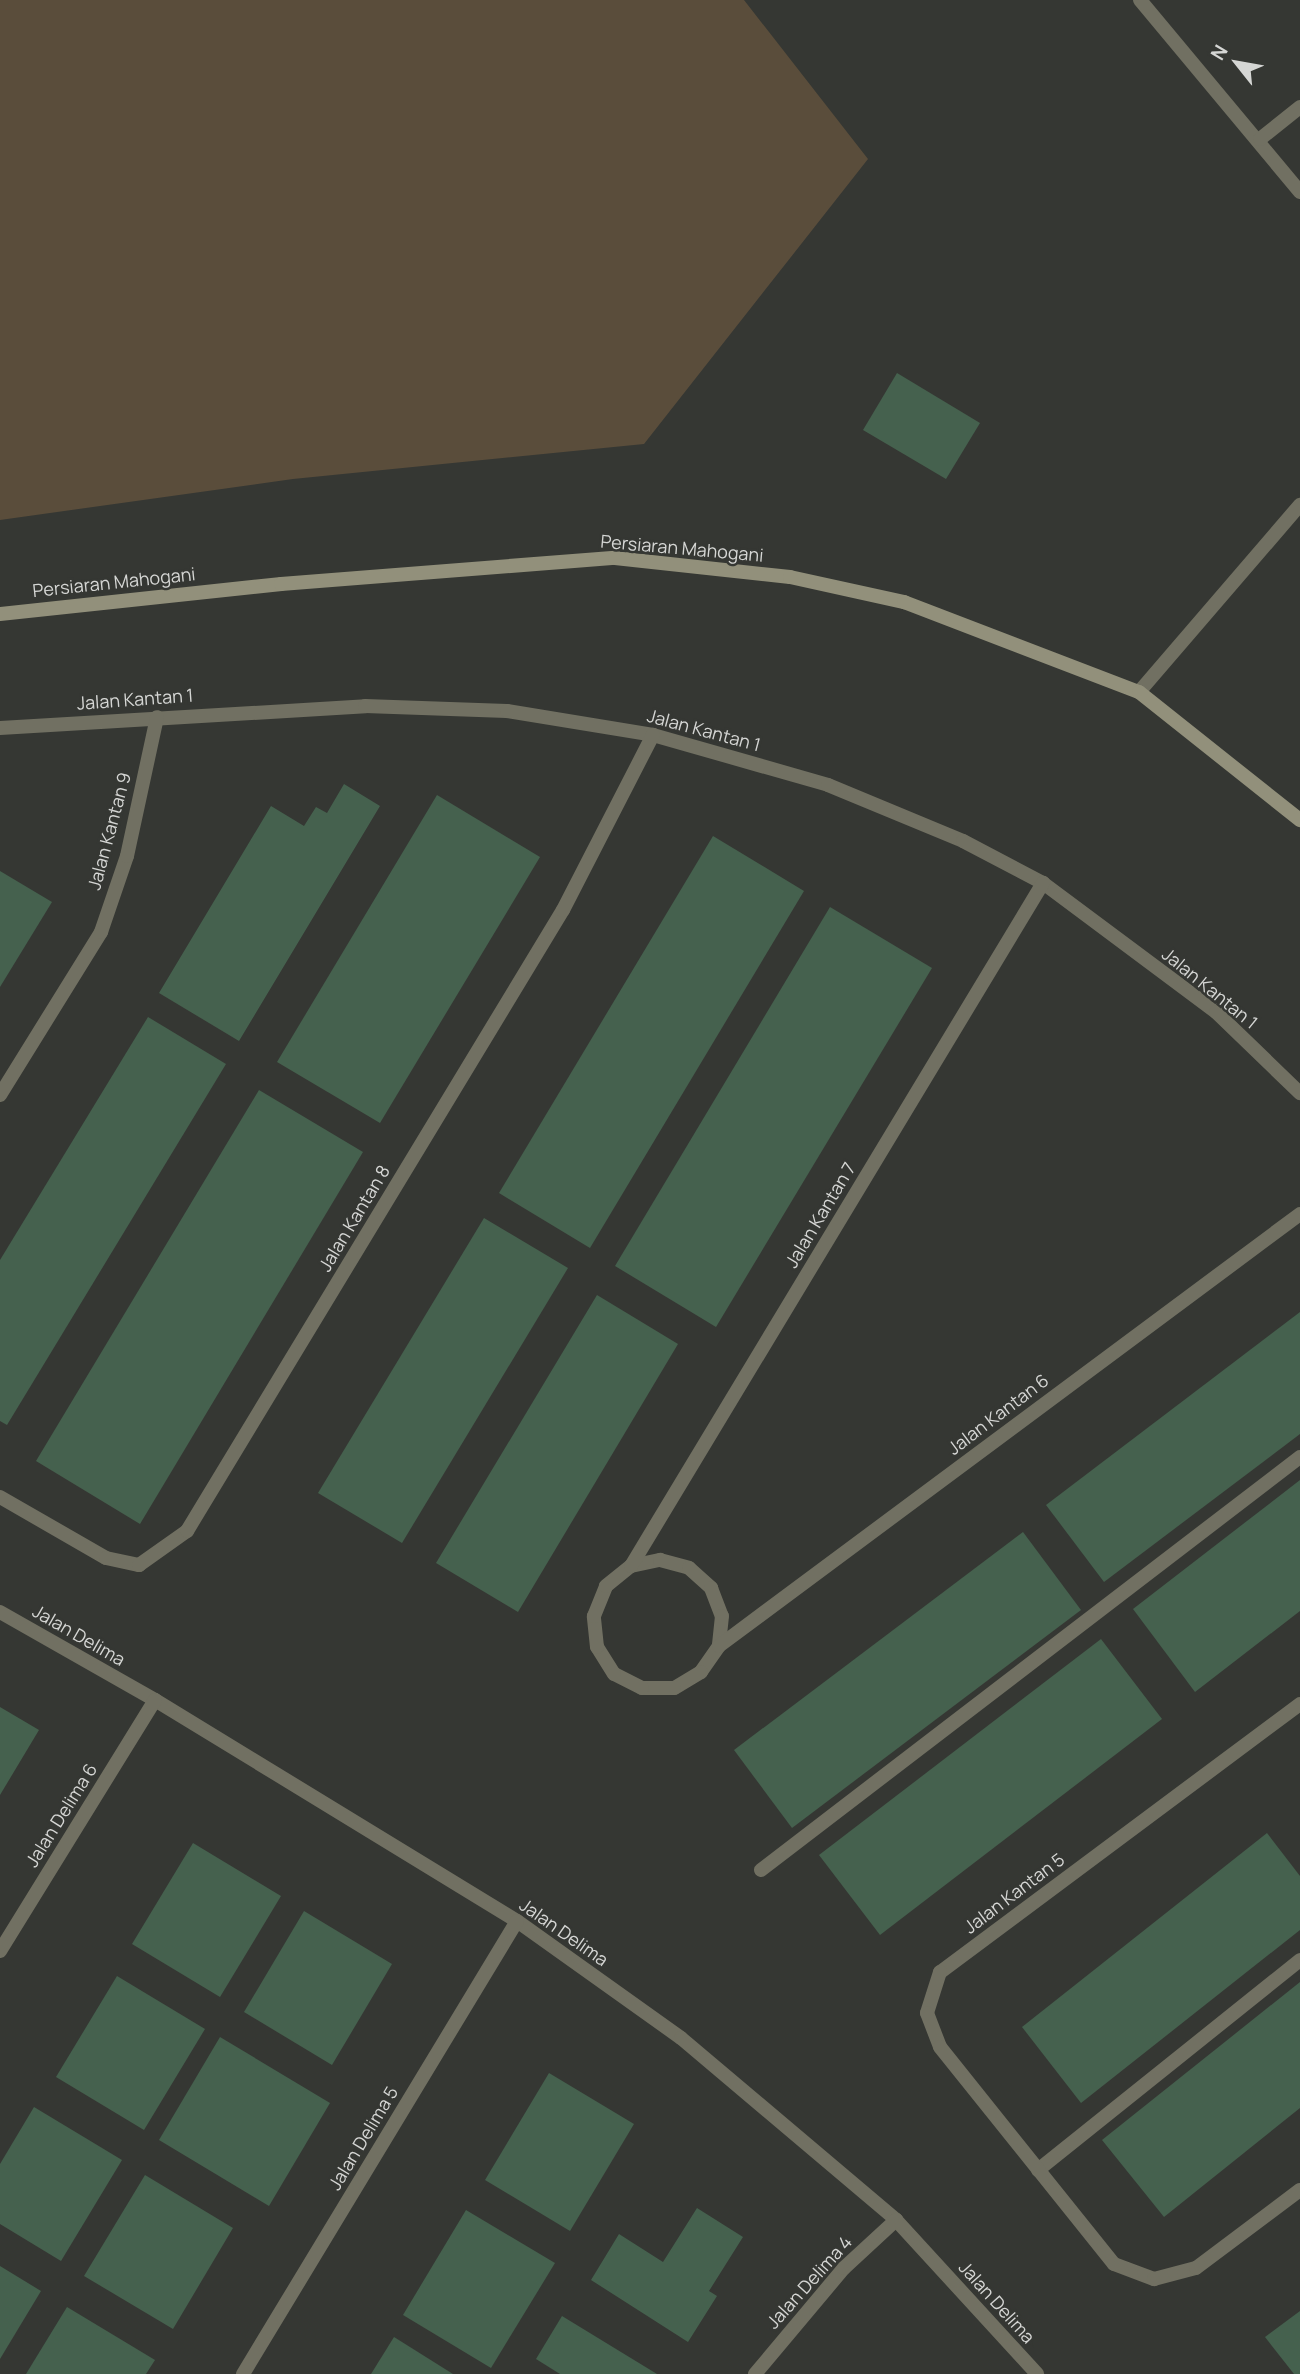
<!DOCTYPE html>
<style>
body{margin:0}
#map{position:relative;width:1300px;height:2374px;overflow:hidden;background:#353733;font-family:Manrope,sans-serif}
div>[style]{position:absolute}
.green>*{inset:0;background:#5a4d3b}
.building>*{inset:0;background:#45614e}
.lane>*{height:14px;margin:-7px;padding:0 7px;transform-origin:7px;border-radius:7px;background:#717062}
.street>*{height:14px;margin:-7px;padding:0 7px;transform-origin:7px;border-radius:7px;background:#717062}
.secondary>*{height:14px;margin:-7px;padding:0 7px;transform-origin:7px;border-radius:7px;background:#92907b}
span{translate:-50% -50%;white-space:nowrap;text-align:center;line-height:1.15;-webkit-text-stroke:5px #353733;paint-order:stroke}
.street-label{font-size:18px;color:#d5d6d4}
.north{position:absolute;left:1202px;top:28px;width:70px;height:70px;-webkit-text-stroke:5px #353733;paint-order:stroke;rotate:301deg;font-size:19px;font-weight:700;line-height:28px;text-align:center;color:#d5d6d4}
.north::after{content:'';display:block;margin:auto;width:24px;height:32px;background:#d5d6d4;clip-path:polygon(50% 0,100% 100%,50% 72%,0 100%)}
</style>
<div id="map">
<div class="green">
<div style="clip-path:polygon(0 0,744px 0,868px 159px,644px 444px,293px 479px,0 520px)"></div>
</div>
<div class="building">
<div style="clip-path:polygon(897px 373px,980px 423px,946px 479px,863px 430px)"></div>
<div style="clip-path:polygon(344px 784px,380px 806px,239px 1041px,159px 993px,271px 806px,304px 826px,316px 807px,327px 813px)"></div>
<div style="clip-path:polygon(437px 795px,540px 857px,380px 1123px,277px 1062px)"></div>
<div style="clip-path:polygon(713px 836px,804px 891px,590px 1248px,499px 1193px)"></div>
<div style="clip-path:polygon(0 871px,52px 902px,0 987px)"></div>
<div style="clip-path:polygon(830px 907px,932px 968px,716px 1327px,615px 1266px)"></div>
<div style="clip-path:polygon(148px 1017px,226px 1064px,7px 1425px,0 1421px,0 1260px)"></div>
<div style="clip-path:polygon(259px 1090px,363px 1152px,140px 1524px,36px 1461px)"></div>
<div style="clip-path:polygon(484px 1218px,568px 1268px,402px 1543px,318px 1493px)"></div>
<div style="clip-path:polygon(597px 1295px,678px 1344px,518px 1612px,436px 1563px)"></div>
<div style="clip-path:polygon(1300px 1312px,1300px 1434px,1104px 1582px,1046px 1505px)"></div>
<div style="clip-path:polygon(1300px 1480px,1300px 1611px,1195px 1692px,1133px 1609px)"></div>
<div style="clip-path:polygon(1023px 1532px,1081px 1610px,792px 1828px,734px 1750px)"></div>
<div style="clip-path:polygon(1101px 1639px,1162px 1719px,880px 1935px,819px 1855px)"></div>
<div style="clip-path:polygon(0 1707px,39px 1730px,0 1795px)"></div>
<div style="clip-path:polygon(1267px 1833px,1300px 1876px,1300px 1930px,1081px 2103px,1022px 2027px)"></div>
<div style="clip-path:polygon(193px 1843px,281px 1896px,220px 1997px,132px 1944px)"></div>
<div style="clip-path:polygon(304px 1911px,392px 1964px,332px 2065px,244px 2012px)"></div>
<div style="clip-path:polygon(117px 1976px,205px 2029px,144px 2130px,56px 2077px)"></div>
<div style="clip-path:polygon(1300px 1982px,1300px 2108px,1164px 2217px,1102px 2140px)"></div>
<div style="clip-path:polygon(220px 2037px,330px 2103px,269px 2206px,159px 2140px)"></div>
<div style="clip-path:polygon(549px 2073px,634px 2124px,570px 2231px,485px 2180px)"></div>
<div style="clip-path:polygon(34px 2107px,122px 2160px,61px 2261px,0 2224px,0 2164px)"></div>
<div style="clip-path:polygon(145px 2175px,233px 2228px,173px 2329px,84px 2276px)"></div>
<div style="clip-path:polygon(697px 2208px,743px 2237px,709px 2291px,717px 2296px,688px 2342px,591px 2280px,619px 2234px,663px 2262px)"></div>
<div style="clip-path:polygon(466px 2210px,555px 2263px,491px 2368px,403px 2315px)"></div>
<div style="clip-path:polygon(0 2266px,41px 2291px,0 2359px)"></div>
<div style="clip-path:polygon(67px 2307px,155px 2360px,146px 2374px,26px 2374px)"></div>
<div style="clip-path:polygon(1300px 2311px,1300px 2374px,1294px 2374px,1265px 2337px)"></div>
<div style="clip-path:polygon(562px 2316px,657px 2374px,560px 2374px,536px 2359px)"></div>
<div style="clip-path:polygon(394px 2337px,453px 2374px,371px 2374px)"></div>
</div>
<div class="lane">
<div style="left:1140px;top:0;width:250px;rotate:50.2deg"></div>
<div style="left:1260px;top:139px;width:51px;rotate:-38.7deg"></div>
<div style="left:1139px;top:692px;width:247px;rotate:-49.3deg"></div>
<div style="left:761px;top:1870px;width:679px;rotate:-37.46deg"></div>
<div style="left:1038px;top:2170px;width:336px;rotate:-38.7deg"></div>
</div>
<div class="street">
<div style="left:0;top:728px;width:366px;rotate:-3.4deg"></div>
<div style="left:365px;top:706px;width:142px;rotate:2deg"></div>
<div style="left:507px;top:711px;width:148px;rotate:9.3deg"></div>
<div style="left:653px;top:735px;width:182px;rotate:15.9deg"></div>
<div style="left:828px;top:785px;width:146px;rotate:22.5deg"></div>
<div style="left:963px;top:841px;width:90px;rotate:27.7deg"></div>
<div style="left:1043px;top:883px;width:216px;rotate:36.7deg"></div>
<div style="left:1216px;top:1012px;width:117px;rotate:44deg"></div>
<div style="left:0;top:1095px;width:192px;rotate:-58.2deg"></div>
<div style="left:101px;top:932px;width:80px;rotate:-71.1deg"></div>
<div style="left:127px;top:856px;width:142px;rotate:-77.8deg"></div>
<div style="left:0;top:1497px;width:122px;rotate:29.9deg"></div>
<div style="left:106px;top:1558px;width:34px;rotate:12deg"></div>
<div style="left:139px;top:1565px;width:59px;rotate:-35.3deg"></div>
<div style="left:187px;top:1531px;width:726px;rotate:-58.81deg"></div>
<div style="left:563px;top:910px;width:197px;rotate:-62.8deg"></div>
<div style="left:631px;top:1566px;width:30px;rotate:-12deg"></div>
<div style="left:660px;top:1560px;width:30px;rotate:15deg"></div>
<div style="left:689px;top:1568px;width:30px;rotate:42deg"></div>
<div style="left:711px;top:1588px;width:30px;rotate:69deg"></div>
<div style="left:722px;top:1616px;width:30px;rotate:96deg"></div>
<div style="left:719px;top:1646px;width:32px;rotate:125deg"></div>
<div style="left:701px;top:1672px;width:31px;rotate:149deg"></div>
<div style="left:674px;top:1688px;width:32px;rotate:180deg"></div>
<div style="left:642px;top:1688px;width:31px;rotate:-153deg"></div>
<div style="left:614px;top:1674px;width:32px;rotate:-122deg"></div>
<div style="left:597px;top:1647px;width:31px;rotate:-96deg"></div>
<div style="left:594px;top:1616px;width:32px;rotate:-68deg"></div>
<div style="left:606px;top:1586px;width:32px;rotate:-39deg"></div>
<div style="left:631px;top:1566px;width:798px;rotate:-58.9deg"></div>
<div style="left:0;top:1612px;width:178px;rotate:29.6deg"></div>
<div style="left:155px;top:1700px;width:424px;rotate:31.4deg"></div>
<div style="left:517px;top:1921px;width:201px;rotate:35.5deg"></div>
<div style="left:681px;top:2038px;width:282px;rotate:40.2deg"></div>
<div style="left:896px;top:2220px;width:209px;rotate:47.5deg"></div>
<div style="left:719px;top:1646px;width:724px;rotate:-36.63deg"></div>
<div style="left:1300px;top:1704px;width:449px;rotate:143.3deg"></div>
<div style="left:940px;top:1972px;width:43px;rotate:107.6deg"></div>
<div style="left:927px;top:2013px;width:36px;rotate:69deg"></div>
<div style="left:940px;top:2047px;width:278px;rotate:51.3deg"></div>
<div style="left:1114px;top:2264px;width:43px;rotate:20.6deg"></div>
<div style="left:1154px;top:2279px;width:43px;rotate:-14.7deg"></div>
<div style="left:1196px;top:2268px;width:130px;rotate:-36.9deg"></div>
<div style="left:0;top:1951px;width:295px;rotate:-58.3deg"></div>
<div style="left:243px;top:2374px;width:529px;rotate:-58.83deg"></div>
<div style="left:755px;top:2374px;width:138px;rotate:-50deg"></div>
<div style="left:844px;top:2268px;width:71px;rotate:-42.7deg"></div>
</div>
<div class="secondary">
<div style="left:0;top:614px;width:283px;rotate:-6.1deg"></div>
<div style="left:281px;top:584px;width:335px;rotate:-4.5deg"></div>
<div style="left:615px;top:558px;width:176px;rotate:6.2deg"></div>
<div style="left:790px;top:577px;width:117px;rotate:12.4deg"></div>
<div style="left:904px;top:602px;width:252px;rotate:21deg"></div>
<div style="left:1139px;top:692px;width:206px;rotate:38.5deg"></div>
</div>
<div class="street-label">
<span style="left:682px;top:548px;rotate:5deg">Persiaran Mahogani</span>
<span style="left:114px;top:582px;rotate:-6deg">Persiaran Mahogani</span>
<span style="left:135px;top:699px;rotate:-4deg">Jalan Kantan 1</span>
<span style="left:704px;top:730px;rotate:15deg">Jalan Kantan 1</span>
<span style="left:109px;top:831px;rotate:-75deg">Jalan Kantan 9</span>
<span style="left:1210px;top:988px;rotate:39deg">Jalan Kantan 1</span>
<span style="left:820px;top:1215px;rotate:-59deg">Jalan Kantan 7</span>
<span style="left:354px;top:1218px;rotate:-59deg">Jalan Kantan 8</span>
<span style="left:998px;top:1414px;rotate:-37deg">Jalan Kantan 6</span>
<span style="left:79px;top:1635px;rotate:30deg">Jalan Delima</span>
<span style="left:61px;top:1815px;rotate:-58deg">Jalan Delima 6</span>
<span style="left:1014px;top:1893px;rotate:-37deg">Jalan Kantan 5</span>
<span style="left:564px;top:1932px;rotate:35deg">Jalan Delima</span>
<span style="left:363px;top:2138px;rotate:-59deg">Jalan Delima 5</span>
<span style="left:809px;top:2282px;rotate:-48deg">Jalan Delima 4</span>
<span style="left:997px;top:2302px;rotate:48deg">Jalan Delima</span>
</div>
<div class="north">N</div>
</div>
